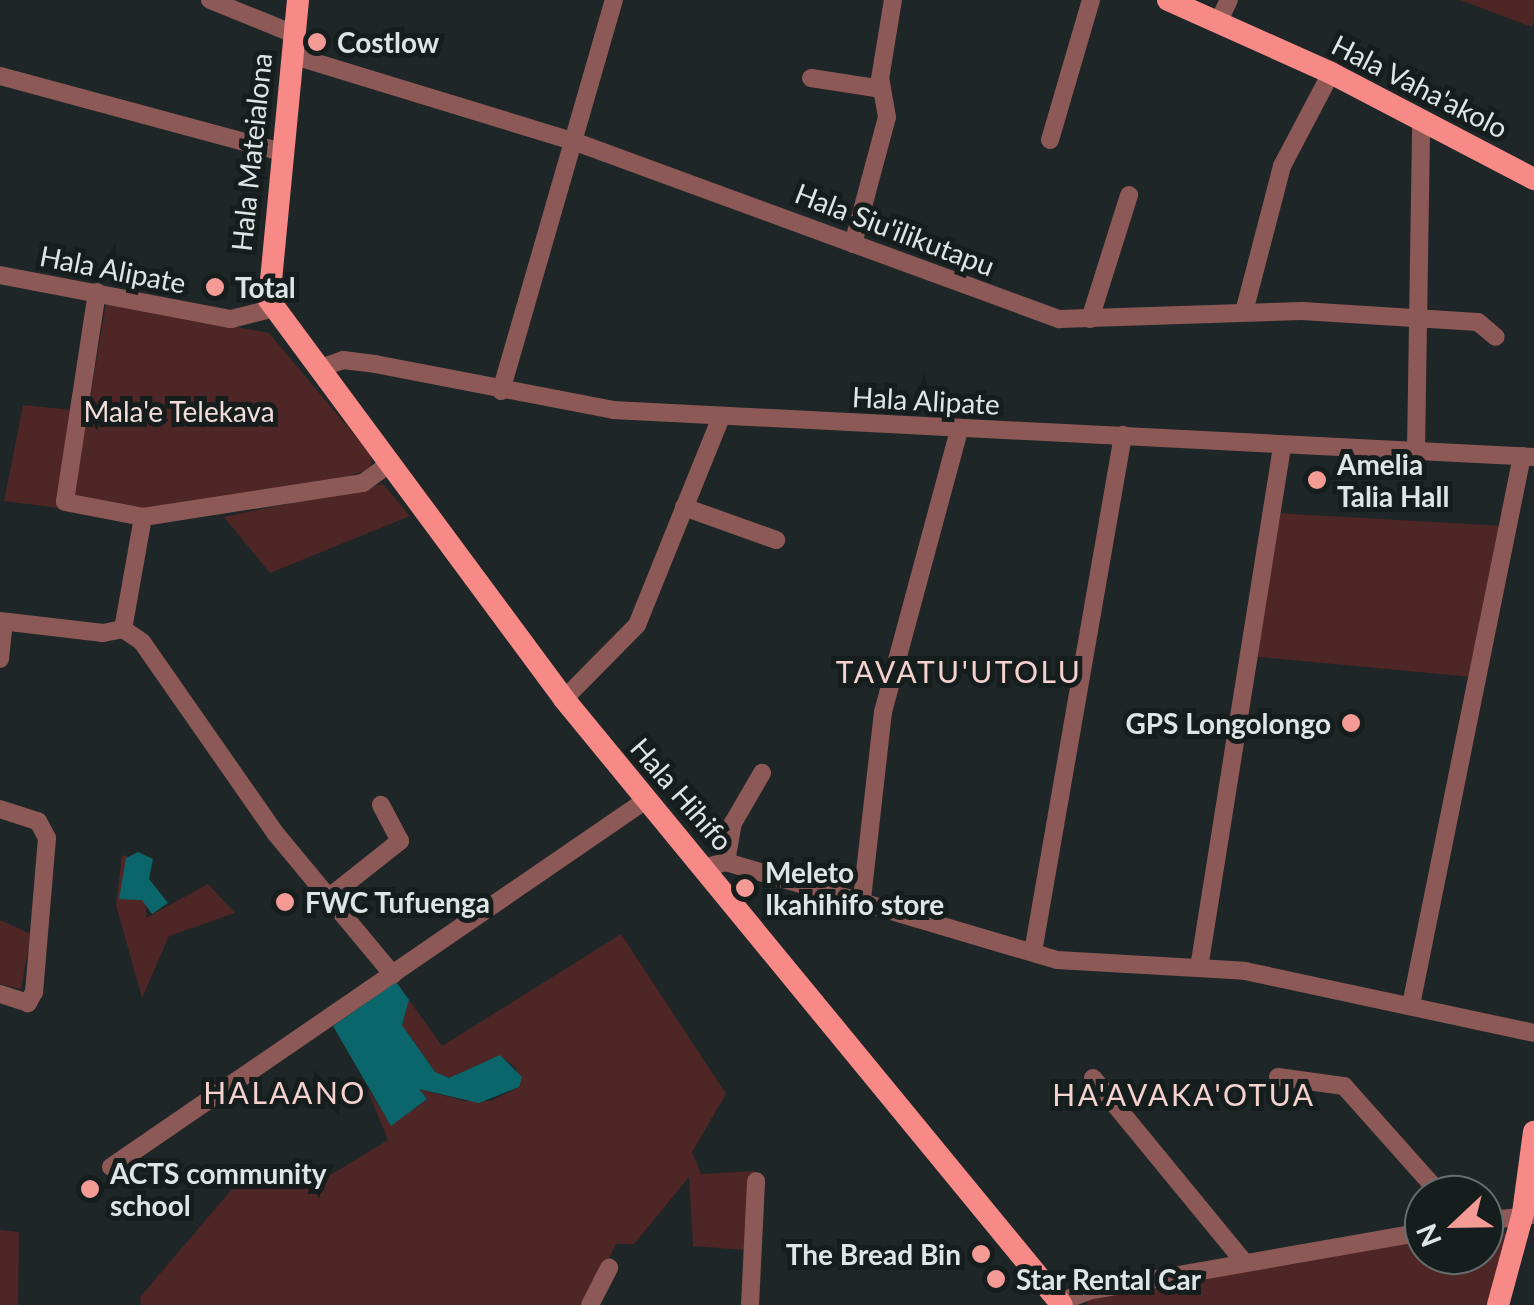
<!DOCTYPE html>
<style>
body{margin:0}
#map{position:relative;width:1534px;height:1305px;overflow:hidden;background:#1f2627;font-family:Lato,sans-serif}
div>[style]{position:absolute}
.green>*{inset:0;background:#4d2625}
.water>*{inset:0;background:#0b666c}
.minor>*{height:18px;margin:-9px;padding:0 9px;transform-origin:9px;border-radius:9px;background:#8d5956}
.major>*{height:22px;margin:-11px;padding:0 11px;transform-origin:11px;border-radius:11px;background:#f78a86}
.dots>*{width:28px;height:28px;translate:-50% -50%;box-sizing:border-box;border:5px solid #151d1d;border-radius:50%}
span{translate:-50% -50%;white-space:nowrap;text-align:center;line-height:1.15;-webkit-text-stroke:10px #151d1d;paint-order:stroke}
.poi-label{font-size:28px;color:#dfe4e5;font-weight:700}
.left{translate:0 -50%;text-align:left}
.right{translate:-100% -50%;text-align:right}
.street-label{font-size:28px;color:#dfe4e5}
.park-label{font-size:28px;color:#f3dddb}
.neighbourhood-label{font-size:30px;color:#f5d2cf;letter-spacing:2.5px}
.north{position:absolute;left:1404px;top:1175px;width:100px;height:100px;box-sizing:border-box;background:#151d1d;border:2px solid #666d6d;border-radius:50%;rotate:248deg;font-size:28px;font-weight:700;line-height:40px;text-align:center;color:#dfe4e5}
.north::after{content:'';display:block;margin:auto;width:35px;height:45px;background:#f59b96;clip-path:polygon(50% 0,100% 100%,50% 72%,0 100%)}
</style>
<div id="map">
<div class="green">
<div style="clip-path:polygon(1460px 0,1534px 0,1534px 20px,1532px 27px)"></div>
<div style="clip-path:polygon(106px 303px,269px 333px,372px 456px,370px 469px,332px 482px,139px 510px,74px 495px)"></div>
<div style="clip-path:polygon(23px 405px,72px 410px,59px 508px,4px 501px)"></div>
<div style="clip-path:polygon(383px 484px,410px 516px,270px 573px,224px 517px)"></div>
<div style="clip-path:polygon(1276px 513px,1504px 526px,1472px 677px,1249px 656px)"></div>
<div style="clip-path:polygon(122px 855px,148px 862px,146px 918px,208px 884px,235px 913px,169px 936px,142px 998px,116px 905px)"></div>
<div style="clip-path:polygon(0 920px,31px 934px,21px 989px,0 984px)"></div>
<div style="clip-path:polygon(621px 934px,726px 1094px,692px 1152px,701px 1174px,755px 1171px,745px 1250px,693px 1246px,689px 1177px,634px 1244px,616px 1244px,586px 1305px,141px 1305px,140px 1297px,234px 1187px,332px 1174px,388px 1140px,366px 1086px,391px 1125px,427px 1100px,418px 1089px,465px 1101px,491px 1101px,519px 1087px,516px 1068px,500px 1055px,449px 1078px,435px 1072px,402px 1025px,409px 1000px,442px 1046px)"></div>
<div style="clip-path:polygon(1498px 1226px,1506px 1234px,1489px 1305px,1086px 1305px,1091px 1296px,1424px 1239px,1424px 1255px,1484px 1255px,1484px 1228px)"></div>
<div style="clip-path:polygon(0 1230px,19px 1232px,18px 1305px,0 1305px)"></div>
</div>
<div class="water">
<div style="clip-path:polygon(138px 852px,153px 859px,149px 879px,168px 903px,152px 914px,142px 900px,119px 899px,126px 858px)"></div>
<div style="clip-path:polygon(396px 982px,409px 1000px,402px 1025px,435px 1072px,449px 1078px,500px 1055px,522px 1077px,519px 1087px,479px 1103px,419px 1089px,427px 1099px,391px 1126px,333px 1026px)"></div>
</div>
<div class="minor">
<div style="left:210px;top:0;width:91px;rotate:22deg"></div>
<div style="left:1219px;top:21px;width:23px;rotate:-65deg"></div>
<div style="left:291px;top:55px;width:295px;rotate:17deg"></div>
<div style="left:573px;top:141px;width:518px;rotate:20.12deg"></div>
<div style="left:1059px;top:319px;width:243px;rotate:-1.9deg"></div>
<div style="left:1302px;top:311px;width:176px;rotate:3.6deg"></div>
<div style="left:1478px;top:322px;width:23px;rotate:40deg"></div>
<div style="left:0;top:76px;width:291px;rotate:15.1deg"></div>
<div style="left:811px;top:78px;width:72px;rotate:8.8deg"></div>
<div style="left:1050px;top:140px;width:146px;rotate:-73.7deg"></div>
<div style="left:853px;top:244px;width:131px;rotate:-75deg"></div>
<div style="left:887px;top:117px;width:39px;rotate:-100deg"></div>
<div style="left:880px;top:79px;width:80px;rotate:-80.7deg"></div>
<div style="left:0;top:275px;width:235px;rotate:10.8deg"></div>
<div style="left:231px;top:319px;width:45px;rotate:-14deg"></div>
<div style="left:97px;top:292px;width:212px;rotate:98.7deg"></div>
<div style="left:65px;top:502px;width:79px;rotate:10.9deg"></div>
<div style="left:143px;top:517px;width:223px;rotate:-8.8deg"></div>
<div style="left:363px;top:483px;width:34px;rotate:-36deg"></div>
<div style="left:1244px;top:312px;width:151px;rotate:-75.4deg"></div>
<div style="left:1282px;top:166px;width:105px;rotate:-62.2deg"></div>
<div style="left:1090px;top:319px;width:130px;rotate:-72.5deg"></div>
<div style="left:321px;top:368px;width:23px;rotate:-20deg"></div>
<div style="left:343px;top:360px;width:32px;rotate:7deg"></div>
<div style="left:375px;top:364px;width:242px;rotate:10.9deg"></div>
<div style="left:613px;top:410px;width:922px;rotate:2.92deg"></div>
<div style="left:501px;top:391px;width:407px;rotate:-73.9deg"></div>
<div style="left:1416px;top:451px;width:332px;rotate:-89.1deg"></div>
<div style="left:684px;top:507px;width:98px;rotate:19.7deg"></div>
<div style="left:143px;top:517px;width:114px;rotate:100.1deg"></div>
<div style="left:123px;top:629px;width:23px;rotate:34deg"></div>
<div style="left:142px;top:642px;width:234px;rotate:55.1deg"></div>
<div style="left:276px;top:834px;width:183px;rotate:50.3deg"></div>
<div style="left:0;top:621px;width:104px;rotate:6.6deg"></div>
<div style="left:103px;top:633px;width:20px;rotate:-11deg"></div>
<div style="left:0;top:659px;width:37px;rotate:-84deg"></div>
<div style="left:564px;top:699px;width:104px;rotate:-45.4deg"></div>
<div style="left:637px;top:625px;width:224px;rotate:-68deg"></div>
<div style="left:0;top:809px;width:40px;rotate:18deg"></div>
<div style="left:38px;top:821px;width:19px;rotate:62deg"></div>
<div style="left:47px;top:838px;width:155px;rotate:94.8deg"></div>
<div style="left:34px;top:992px;width:13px;rotate:119deg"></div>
<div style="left:28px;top:1003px;width:29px;rotate:-162deg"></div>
<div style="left:726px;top:862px;width:40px;rotate:-80deg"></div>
<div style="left:733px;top:823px;width:58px;rotate:-59.9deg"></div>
<div style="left:706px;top:867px;width:21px;rotate:-14deg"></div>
<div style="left:726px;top:862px;width:345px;rotate:16.5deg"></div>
<div style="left:1057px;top:960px;width:188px;rotate:3.3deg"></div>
<div style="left:1245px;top:971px;width:296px;rotate:12.1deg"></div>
<div style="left:328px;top:898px;width:92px;rotate:-38.4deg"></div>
<div style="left:400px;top:841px;width:41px;rotate:-117.8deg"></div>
<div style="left:862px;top:899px;width:188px;rotate:-83.6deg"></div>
<div style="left:883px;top:712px;width:292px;rotate:-74.9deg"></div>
<div style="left:1033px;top:952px;width:525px;rotate:-80.12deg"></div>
<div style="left:1199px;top:968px;width:528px;rotate:-80.95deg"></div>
<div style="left:1411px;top:1005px;width:560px;rotate:-78.57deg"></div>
<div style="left:1278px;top:1077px;width:67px;rotate:7.8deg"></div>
<div style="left:1344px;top:1086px;width:146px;rotate:48.3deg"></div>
<div style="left:1093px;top:1078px;width:238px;rotate:50.6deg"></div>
<div style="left:111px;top:1167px;width:649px;rotate:-34.45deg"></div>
<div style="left:1484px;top:1221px;width:50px;rotate:-6.8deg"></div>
<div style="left:1060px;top:1302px;width:30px;rotate:-21deg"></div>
<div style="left:1088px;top:1291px;width:341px;rotate:-10deg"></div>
<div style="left:590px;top:1305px;width:42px;rotate:-62.8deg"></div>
<div style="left:750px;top:1305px;width:124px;rotate:-87.2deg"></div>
</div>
<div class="major">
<div style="left:298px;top:0;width:301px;rotate:95.5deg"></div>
<div style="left:269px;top:300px;width:496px;rotate:53.5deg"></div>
<div style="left:564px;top:699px;width:784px;rotate:50.59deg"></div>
<div style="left:1168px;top:0;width:179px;rotate:24.1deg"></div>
<div style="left:1331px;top:73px;width:229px;rotate:27.6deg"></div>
<div style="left:1498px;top:1305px;width:95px;rotate:-74.8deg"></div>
<div style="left:1523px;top:1213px;width:82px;rotate:-82.3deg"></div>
</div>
<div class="dots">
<div style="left:317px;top:42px;background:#f59b96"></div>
<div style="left:215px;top:287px;background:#f59b96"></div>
<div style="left:1317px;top:480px;background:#f59b96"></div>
<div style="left:1351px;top:723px;background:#f59b96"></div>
<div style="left:745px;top:888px;background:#f59b96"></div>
<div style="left:285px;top:902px;background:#f59b96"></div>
<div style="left:90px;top:1189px;background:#f59b96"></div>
<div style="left:981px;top:1254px;background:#f59b96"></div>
<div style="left:996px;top:1279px;background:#f59b96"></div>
</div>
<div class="poi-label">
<span class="left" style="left:337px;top:42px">Costlow</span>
<span class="left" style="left:235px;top:287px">Total</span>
<span class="left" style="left:1337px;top:480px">Amelia<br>Talia Hall</span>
<span class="right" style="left:1331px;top:723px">GPS Longolongo</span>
<span class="left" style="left:765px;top:888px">Meleto<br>Ikahihifo store</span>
<span class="left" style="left:305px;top:902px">FWC Tufuenga</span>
<span class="left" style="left:110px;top:1189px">ACTS community<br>school</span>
<span class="right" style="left:961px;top:1254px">The Bread Bin</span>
<span class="left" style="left:1016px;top:1279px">Star Rental Car</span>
</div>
<div class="street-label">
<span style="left:1420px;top:86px;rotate:27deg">Hala Vaha'akolo</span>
<span style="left:251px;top:152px;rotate:-84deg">Hala Mateialona</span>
<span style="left:895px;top:229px;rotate:21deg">Hala Siu'ilikutapu</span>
<span style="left:113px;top:269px;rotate:11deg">Hala Alipate</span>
<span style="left:926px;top:400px;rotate:3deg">Hala Alipate</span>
<span style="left:682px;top:794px;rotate:49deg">Hala Hihifo</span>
</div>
<div class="park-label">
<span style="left:179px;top:411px">Mala'e Telekava</span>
</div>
<div class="neighbourhood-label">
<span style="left:959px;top:671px">TAVATU'UTOLU</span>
<span style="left:285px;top:1092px">HALAANO</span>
<span style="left:1184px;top:1094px">HA'AVAKA'OTUA</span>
</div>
<div class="north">N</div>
</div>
